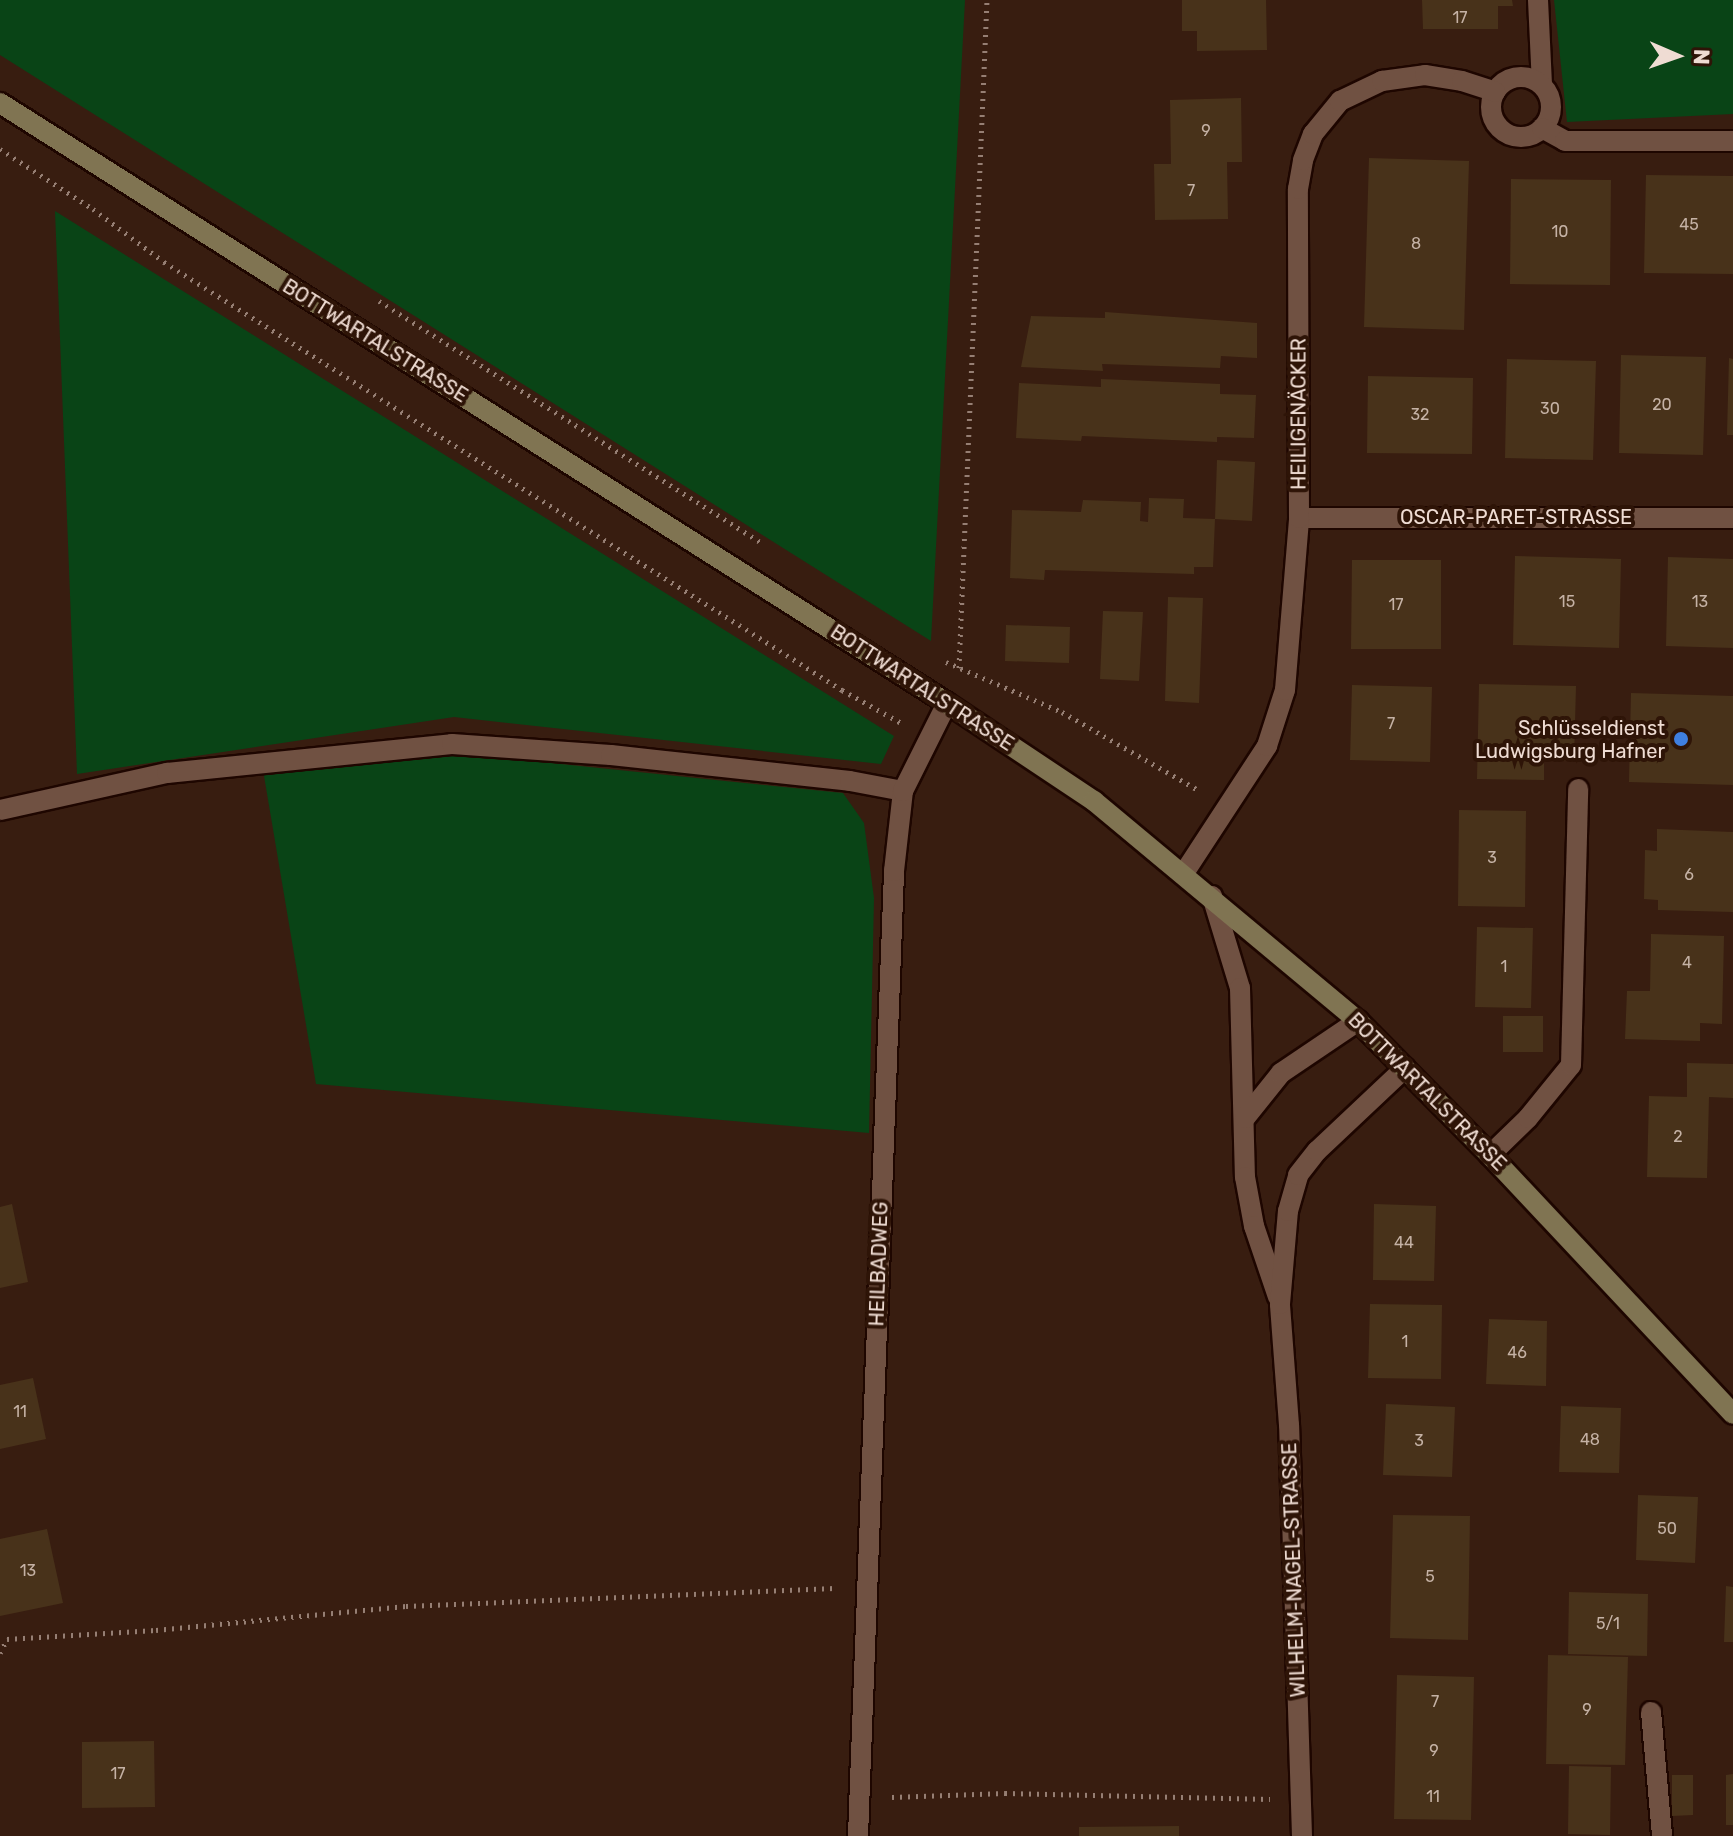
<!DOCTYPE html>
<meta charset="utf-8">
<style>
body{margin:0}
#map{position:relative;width:1733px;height:1836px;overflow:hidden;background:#381d10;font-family:Rubik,sans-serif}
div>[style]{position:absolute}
.green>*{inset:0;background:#094416}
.building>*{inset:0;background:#48321a}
.path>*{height:5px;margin-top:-2.5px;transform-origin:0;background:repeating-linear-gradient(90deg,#967f74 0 2px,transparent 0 8px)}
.roads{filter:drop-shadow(2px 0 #1e0600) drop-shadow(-2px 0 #1e0600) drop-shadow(0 2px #1e0600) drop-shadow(0 -2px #1e0600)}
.lane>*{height:20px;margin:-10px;padding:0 10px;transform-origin:10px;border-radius:10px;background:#705142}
.street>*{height:20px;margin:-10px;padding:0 10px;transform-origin:10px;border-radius:10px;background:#705142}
.street>.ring{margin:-10px;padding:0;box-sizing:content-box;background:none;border:20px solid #705142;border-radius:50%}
.secondary>*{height:20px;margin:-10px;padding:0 10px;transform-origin:10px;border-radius:10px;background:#807452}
.dots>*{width:22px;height:22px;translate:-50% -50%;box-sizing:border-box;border:4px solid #2e1407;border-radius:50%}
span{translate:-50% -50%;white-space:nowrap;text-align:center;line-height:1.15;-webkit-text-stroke:8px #2e1407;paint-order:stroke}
.number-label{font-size:16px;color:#c5b2a5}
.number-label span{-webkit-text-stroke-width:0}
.street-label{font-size:20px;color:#efdcd3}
.poi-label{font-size:20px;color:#efdcd3}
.right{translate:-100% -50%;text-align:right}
.north{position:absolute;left:1637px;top:16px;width:80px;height:80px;-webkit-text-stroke:6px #2e1407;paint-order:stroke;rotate:92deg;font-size:22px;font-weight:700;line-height:32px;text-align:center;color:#efdcd3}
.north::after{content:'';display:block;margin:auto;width:28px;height:36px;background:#efdcd3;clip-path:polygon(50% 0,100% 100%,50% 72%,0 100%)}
</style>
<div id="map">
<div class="green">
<div style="clip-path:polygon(0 0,965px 0,931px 641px,0 55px)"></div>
<div style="clip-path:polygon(1554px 0,1733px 0,1733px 114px,1567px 122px)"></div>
<div style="clip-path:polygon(55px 211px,894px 736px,881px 764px,454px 717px,77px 774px)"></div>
<div style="clip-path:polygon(444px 752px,843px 793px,864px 823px,874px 898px,869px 1133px,316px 1084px,263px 770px)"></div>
</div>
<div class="building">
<div style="clip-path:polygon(1182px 0,1266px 0,1267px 50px,1197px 51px,1197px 31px,1182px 31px)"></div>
<div style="clip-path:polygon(1422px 0,1512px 0,1513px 6px,1498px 6px,1498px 29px,1423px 29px)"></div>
<div style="clip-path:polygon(1241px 98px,1242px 162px,1227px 162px,1228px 219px,1155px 220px,1154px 164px,1171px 164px,1170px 100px)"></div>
<div style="clip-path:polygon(1369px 158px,1469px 161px,1464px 330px,1364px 327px)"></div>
<div style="clip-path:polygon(1646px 175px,1733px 176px,1733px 274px,1644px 273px)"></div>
<div style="clip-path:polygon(1511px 179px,1611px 180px,1610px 285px,1510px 284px)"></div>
<div style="clip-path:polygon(1105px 312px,1257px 323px,1257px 358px,1221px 356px,1220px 368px,1102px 364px,1103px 371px,1021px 367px,1031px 316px,1105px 318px)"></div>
<div style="clip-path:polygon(1621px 355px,1706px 357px,1703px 455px,1619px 453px)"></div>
<div style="clip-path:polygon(1729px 358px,1733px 359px,1733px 435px,1727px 435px)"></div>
<div style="clip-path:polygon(1507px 359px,1596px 361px,1593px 460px,1505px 458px)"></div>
<div style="clip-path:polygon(1368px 376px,1473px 378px,1472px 454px,1367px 453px)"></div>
<div style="clip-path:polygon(1101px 379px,1220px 384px,1220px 394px,1256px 395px,1254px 438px,1217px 437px,1217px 442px,1082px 436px,1081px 441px,1016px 438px,1019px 383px,1101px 387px)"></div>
<div style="clip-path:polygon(1217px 460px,1255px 462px,1252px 521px,1215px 519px)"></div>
<div style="clip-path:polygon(1149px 498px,1184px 499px,1183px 518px,1215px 519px,1213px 567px,1194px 567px,1194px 574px,1045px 570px,1044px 580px,1010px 578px,1012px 510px,1081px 512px,1083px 500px,1141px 502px,1140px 521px,1148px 522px)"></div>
<div style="clip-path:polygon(1515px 556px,1621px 559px,1619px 648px,1513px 645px)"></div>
<div style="clip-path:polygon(1668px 557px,1733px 559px,1733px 648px,1666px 646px)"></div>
<div style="clip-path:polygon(1352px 560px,1441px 560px,1441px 649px,1351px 649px)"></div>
<div style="clip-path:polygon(1168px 597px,1203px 598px,1199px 703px,1165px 701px)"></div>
<div style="clip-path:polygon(1103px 611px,1143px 612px,1139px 681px,1100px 679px)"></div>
<div style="clip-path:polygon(1006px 625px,1070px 627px,1069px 663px,1005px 661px)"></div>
<div style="clip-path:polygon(1479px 684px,1576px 686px,1574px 761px,1544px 760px,1544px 780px,1477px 779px)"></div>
<div style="clip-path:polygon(1352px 685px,1432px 687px,1430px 762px,1350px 760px)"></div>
<div style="clip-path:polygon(1631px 693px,1733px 696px,1733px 785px,1629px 782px)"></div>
<div style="clip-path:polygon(1459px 810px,1526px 811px,1525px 907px,1458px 906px)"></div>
<div style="clip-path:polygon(1657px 829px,1733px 832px,1733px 912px,1658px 910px,1658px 900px,1644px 899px,1645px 850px,1657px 851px)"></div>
<div style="clip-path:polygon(1477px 927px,1533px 928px,1531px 1008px,1475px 1007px)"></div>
<div style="clip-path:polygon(1651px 934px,1724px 936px,1722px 1024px,1700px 1023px,1700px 1041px,1625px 1039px,1627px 991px,1650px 991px)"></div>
<div style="clip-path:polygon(1503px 1016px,1543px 1016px,1543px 1052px,1503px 1052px)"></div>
<div style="clip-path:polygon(1687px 1063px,1733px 1064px,1733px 1098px,1709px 1097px,1707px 1178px,1647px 1177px,1649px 1096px,1687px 1097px)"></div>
<div style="clip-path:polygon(12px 1204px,28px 1282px,0 1288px,0 1207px)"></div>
<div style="clip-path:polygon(1374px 1204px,1436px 1206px,1434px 1281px,1373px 1280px)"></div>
<div style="clip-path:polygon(1370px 1304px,1442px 1305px,1441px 1379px,1368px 1378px)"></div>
<div style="clip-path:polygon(1489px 1319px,1547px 1321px,1546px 1386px,1486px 1384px)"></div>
<div style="clip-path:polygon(33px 1378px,46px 1439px,0 1449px,0 1385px)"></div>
<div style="clip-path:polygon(1386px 1404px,1455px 1407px,1452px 1477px,1383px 1475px)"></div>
<div style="clip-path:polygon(1561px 1406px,1621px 1408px,1619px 1473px,1559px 1472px)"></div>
<div style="clip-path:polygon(1638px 1495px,1698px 1497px,1695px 1563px,1636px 1560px)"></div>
<div style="clip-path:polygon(1393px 1515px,1470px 1516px,1468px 1640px,1390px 1638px)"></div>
<div style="clip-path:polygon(47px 1529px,63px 1603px,0 1616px,0 1539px)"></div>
<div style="clip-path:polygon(1726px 1586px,1733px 1587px,1733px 1642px,1724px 1642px)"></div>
<div style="clip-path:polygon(1569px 1592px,1648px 1594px,1647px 1656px,1568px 1654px)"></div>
<div style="clip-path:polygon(1548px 1655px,1628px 1657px,1625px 1765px,1546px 1764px)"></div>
<div style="clip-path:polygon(1397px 1675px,1474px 1677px,1471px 1820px,1394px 1819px)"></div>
<div style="clip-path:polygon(154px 1741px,155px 1807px,82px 1808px,82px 1742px)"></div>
<div style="clip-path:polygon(1569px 1766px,1611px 1767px,1610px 1835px,1568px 1834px)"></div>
<div style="clip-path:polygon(1733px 1774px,1733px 1825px,1726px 1825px,1726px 1775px)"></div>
<div style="clip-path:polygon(1672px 1775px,1693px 1775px,1693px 1815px,1672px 1816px)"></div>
<div style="clip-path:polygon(1179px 1826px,1179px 1836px,1079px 1836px,1079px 1827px)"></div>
</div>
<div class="path">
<div style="left:0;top:149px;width:111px;rotate:32.8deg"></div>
<div style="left:93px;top:209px;width:89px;rotate:36.7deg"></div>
<div style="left:164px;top:262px;width:802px;rotate:32.26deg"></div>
<div style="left:842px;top:690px;width:70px;rotate:29.1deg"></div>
<div style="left:379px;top:301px;width:454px;rotate:32.3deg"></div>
<div style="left:946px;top:662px;width:126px;rotate:23.3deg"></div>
<div style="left:1062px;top:712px;width:159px;rotate:29.8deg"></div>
<div style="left:959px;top:668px;width:669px;rotate:-87.6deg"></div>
<div style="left:0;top:1653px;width:16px;rotate:-63deg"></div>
<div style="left:7px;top:1639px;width:149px;rotate:-3.5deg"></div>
<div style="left:156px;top:1630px;width:251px;rotate:-5.5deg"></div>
<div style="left:406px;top:1606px;width:429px;rotate:-2.4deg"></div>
<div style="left:892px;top:1797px;width:113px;rotate:-2deg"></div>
<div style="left:1005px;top:1793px;width:265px;rotate:1.3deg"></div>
</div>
<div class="roads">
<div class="lane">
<div style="left:1538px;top:0;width:85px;rotate:87.3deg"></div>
<div style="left:0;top:810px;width:171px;rotate:-12.5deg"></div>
<div style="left:167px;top:773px;width:286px;rotate:-5.8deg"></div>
<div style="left:452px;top:744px;width:159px;rotate:4deg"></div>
<div style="left:611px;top:755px;width:240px;rotate:6.2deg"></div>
<div style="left:850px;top:781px;width:54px;rotate:10.7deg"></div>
<div style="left:1490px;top:1155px;width:53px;rotate:-44.2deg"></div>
<div style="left:1528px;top:1118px;width:68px;rotate:-50.9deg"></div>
<div style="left:1571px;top:1065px;width:276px;rotate:-88.5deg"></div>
<div style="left:1651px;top:1712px;width:124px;rotate:84.9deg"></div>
<div style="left:858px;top:1836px;width:966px;rotate:-87.86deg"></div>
<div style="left:894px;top:871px;width:81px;rotate:-83.6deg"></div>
<div style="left:903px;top:791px;width:98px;rotate:-63.4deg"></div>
</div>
<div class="street">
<div class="ring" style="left:1491px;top:77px;width:40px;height:40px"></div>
<div style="left:1542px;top:128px;width:26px;rotate:29deg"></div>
<div style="left:1565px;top:141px;width:168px"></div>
<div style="left:1299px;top:518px;width:434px"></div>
<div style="left:1184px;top:873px;width:152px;rotate:-56.8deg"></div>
<div style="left:1267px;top:746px;width:59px;rotate:-72.2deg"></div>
<div style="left:1285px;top:690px;width:173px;rotate:-85.3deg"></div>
<div style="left:1299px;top:518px;width:329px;rotate:-90.2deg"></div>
<div style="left:1298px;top:189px;width:29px;rotate:-80deg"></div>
<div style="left:1303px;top:160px;width:28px;rotate:-69deg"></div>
<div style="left:1313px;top:134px;width:43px;rotate:-50.7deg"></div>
<div style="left:1340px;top:101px;width:47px;rotate:-25.5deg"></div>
<div style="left:1382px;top:81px;width:43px;rotate:-7.9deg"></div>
<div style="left:1425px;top:75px;width:37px;rotate:9deg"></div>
<div style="left:1462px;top:81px;width:35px;rotate:18deg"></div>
<div style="left:1212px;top:896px;width:96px;rotate:73.1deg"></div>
<div style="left:1240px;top:988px;width:189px;rotate:88.5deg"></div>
<div style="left:1245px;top:1177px;width:50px;rotate:79.6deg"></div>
<div style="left:1254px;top:1226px;width:75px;rotate:71.3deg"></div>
<div style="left:1245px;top:1118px;width:58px;rotate:-51.3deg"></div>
<div style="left:1281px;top:1073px;width:93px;rotate:-34deg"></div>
<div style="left:1302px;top:1836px;width:411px;rotate:-91.8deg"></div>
<div style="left:1289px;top:1425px;width:121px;rotate:-94.3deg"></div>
<div style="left:1280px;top:1304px;width:93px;rotate:-85.1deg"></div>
<div style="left:1288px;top:1211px;width:37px;rotate:-74deg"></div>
<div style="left:1298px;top:1175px;width:31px;rotate:-52deg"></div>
<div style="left:1317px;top:1151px;width:121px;rotate:-43.3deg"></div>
</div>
<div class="secondary">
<div style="left:0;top:103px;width:1121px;rotate:32.36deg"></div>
<div style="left:947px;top:703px;width:177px;rotate:33.7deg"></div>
<div style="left:1094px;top:801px;width:344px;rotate:39.8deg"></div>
<div style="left:1358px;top:1021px;width:188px;rotate:45.4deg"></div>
<div style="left:1490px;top:1155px;width:355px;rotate:46.8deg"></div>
</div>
</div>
<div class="dots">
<div style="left:1681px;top:739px;background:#3f7fe0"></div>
</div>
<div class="number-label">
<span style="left:1460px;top:18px">17</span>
<span style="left:1206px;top:131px">9</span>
<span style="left:1191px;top:191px">7</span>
<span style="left:1689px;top:225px">45</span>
<span style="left:1560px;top:232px">10</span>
<span style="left:1416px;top:244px">8</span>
<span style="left:1662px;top:405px">20</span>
<span style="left:1550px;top:409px">30</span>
<span style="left:1420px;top:415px">32</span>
<span style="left:1567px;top:602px">15</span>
<span style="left:1700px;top:602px">13</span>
<span style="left:1396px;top:605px">17</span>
<span style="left:1391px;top:724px">7</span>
<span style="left:1492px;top:858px">3</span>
<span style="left:1689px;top:875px">6</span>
<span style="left:1687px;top:963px">4</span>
<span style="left:1504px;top:967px">1</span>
<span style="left:1678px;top:1137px">2</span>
<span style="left:1404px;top:1243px">44</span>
<span style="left:1405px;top:1342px">1</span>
<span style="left:1517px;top:1353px">46</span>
<span style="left:20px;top:1412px">11</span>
<span style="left:1590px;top:1440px">48</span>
<span style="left:1419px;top:1441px">3</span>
<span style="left:1667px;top:1529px">50</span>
<span style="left:28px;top:1571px">13</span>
<span style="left:1430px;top:1577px">5</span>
<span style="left:1608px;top:1624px">5/1</span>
<span style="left:1435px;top:1702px">7</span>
<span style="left:1587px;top:1710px">9</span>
<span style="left:1434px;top:1751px">9</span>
<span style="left:118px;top:1774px">17</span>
<span style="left:1433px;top:1797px">11</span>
</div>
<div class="street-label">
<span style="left:375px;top:341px;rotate:32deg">BOTTWARTALSTRASSE</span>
<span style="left:1299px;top:414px;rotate:-90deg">HEILIGENÄCKER</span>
<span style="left:1516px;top:517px">OSCAR-PARET-STRASSE</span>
<span style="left:922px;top:688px;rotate:33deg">BOTTWARTALSTRASSE</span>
<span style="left:1427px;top:1092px;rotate:45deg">BOTTWARTALSTRASSE</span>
<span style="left:879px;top:1264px;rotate:-88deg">HEILBADWEG</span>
<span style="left:1294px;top:1570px;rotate:-92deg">WILHELM-NAGEL-STRASSE</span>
</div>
<div class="poi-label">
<span class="right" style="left:1665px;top:740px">Schlüsseldienst<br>Ludwigsburg Hafner</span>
</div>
<div class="north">N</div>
</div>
